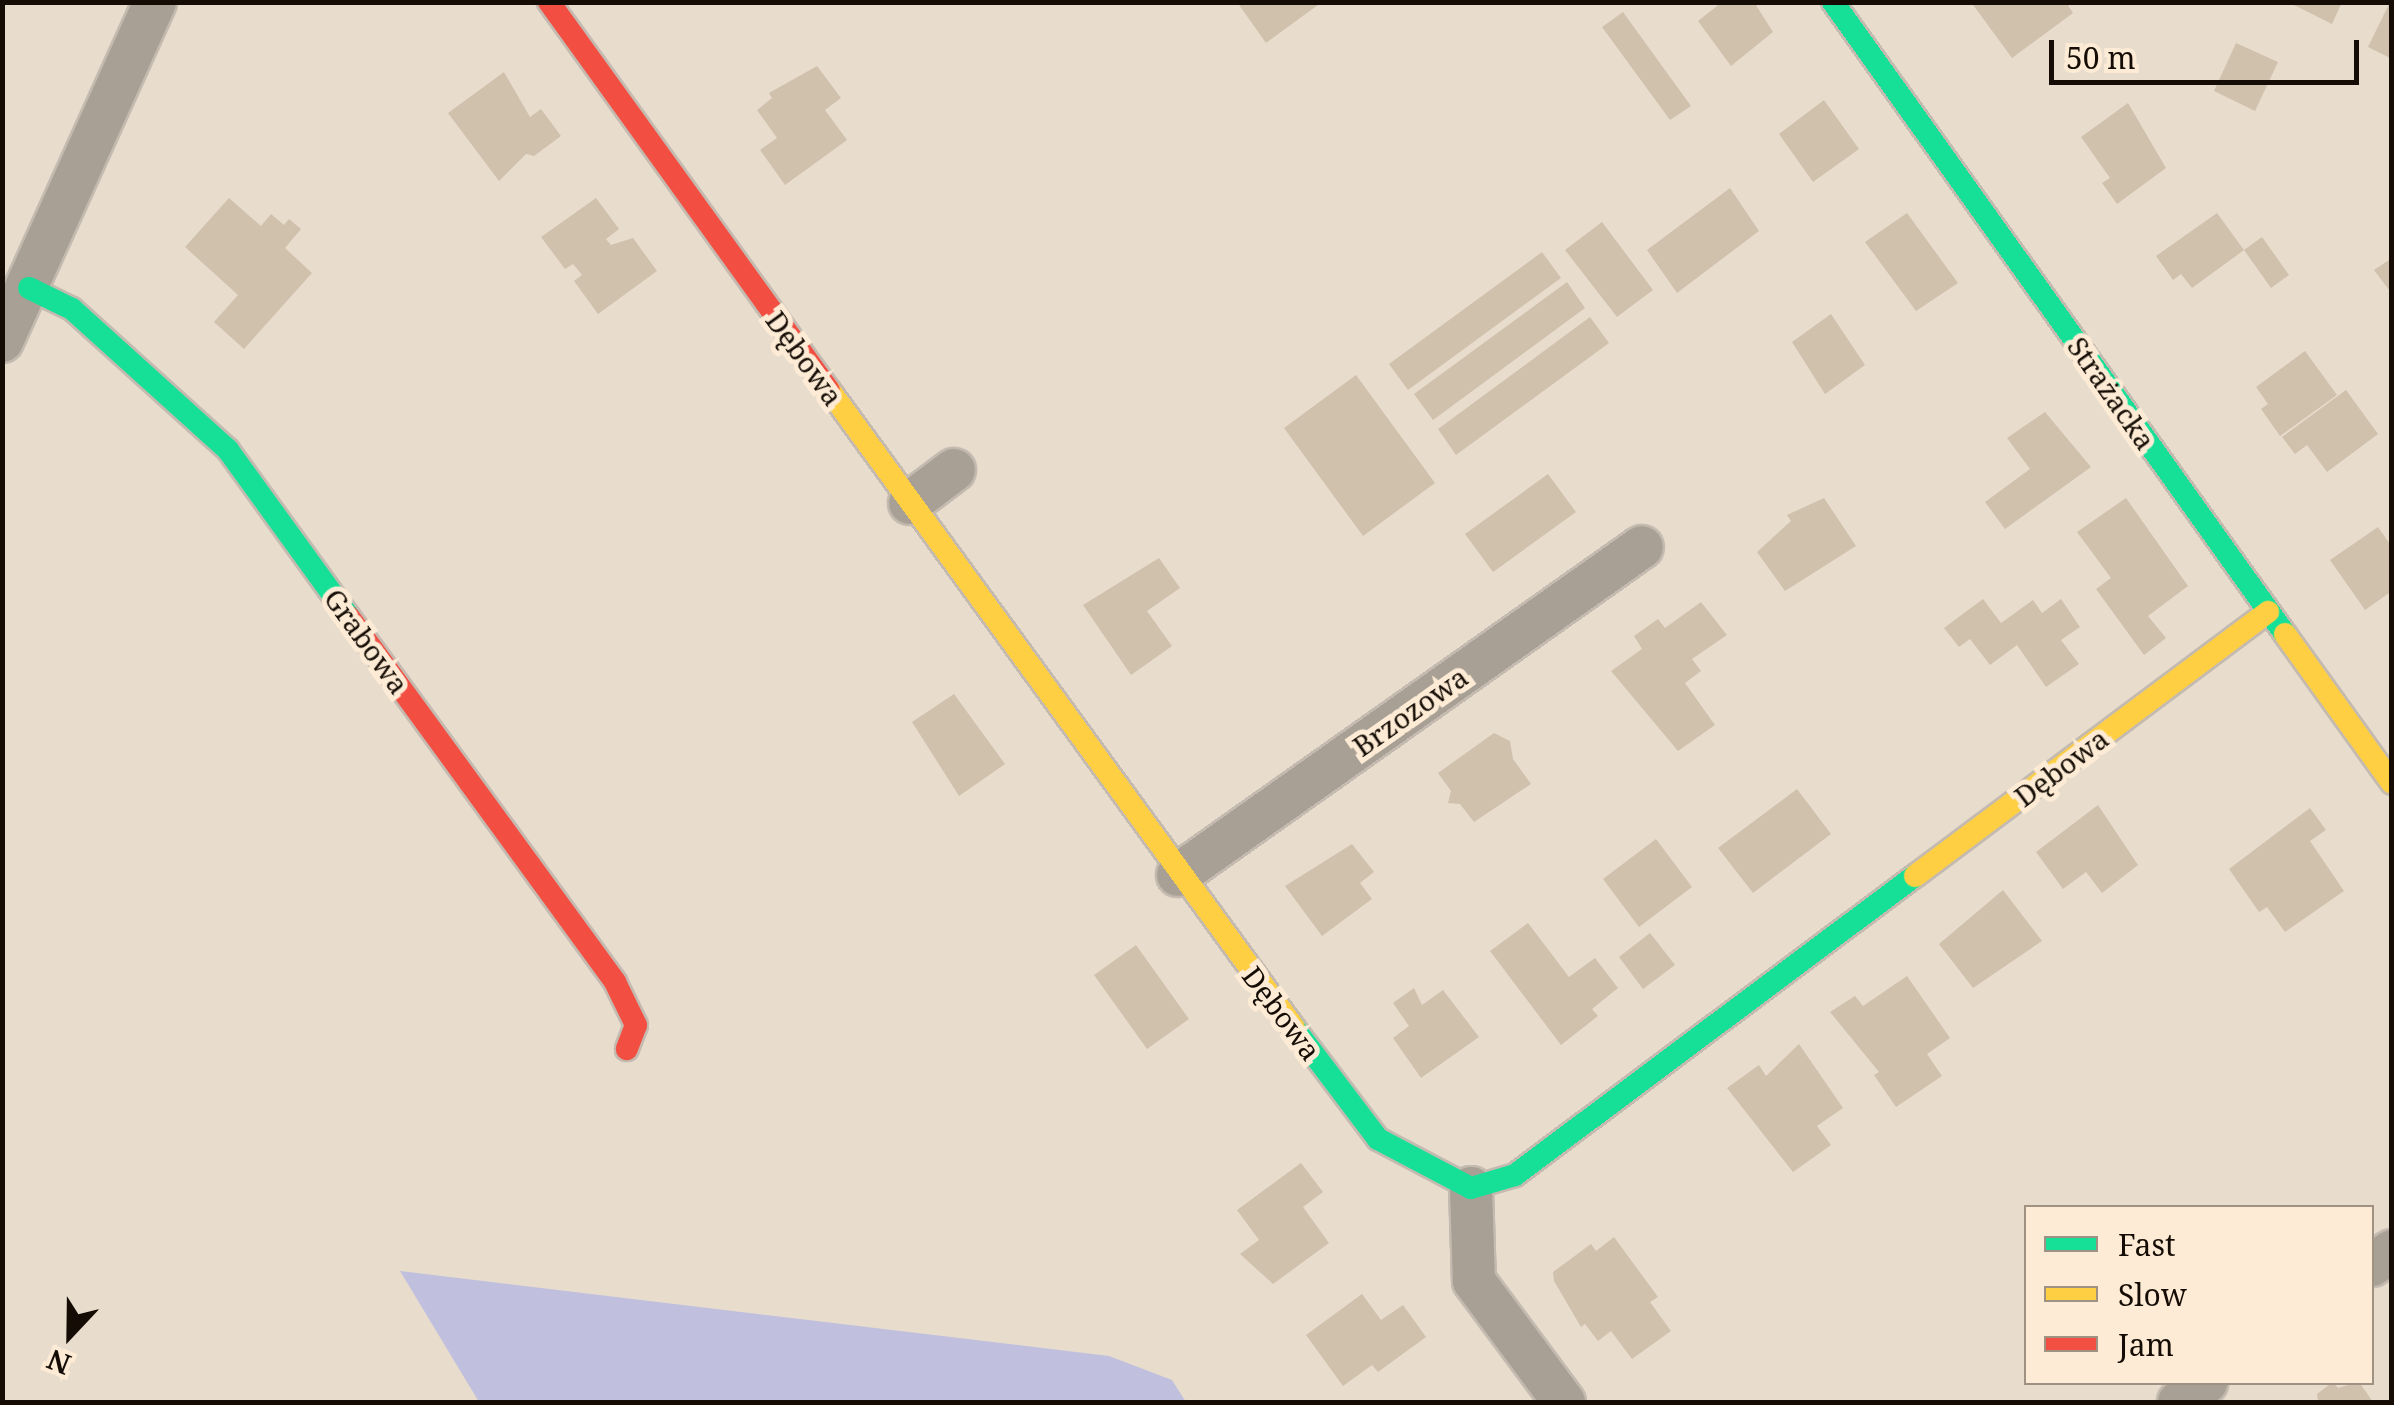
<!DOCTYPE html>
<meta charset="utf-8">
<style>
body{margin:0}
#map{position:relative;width:2394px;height:1405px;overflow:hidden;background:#e8dccd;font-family:"Noto Serif",serif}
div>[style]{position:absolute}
.green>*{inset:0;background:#c0c0de}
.building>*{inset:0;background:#d0c1ad}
.roads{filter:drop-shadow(2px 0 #c4bab0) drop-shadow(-2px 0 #c4bab0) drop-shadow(0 2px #c4bab0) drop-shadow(0 -2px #c4bab0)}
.street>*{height:42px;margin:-21px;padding:0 21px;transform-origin:21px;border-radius:21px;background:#a8a094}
.fast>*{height:22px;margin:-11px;padding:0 11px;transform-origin:11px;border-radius:11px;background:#16e098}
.slow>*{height:22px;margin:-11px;padding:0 11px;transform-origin:11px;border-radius:11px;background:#ffcf43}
.jam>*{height:22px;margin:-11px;padding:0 11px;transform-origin:11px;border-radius:11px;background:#f24e42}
span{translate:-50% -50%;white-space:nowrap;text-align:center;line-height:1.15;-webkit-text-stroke:10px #fdebd5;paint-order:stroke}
.street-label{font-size:28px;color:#150d05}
.frame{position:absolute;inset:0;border:5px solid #150d05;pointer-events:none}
.legend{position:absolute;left:2024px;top:1205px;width:350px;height:180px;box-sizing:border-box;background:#fdebd5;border:2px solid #a09282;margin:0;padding:12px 18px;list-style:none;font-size:30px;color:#150d05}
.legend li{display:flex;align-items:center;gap:20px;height:50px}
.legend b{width:50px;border:2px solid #a09282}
.north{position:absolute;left:20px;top:1285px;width:100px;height:100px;-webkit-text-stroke:8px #fdebd5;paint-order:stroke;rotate:202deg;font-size:28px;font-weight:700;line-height:40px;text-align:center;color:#150d05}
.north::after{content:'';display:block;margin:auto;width:35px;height:45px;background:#150d05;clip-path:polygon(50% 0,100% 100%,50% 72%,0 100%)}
.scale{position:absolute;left:2049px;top:40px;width:310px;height:45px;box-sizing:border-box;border:5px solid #150d05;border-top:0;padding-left:12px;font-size:30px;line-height:35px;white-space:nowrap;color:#150d05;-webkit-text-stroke:8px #fdebd5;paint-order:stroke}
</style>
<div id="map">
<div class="green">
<div style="clip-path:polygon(400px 1271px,1109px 1356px,1172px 1380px,1186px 1402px,479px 1402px)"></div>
</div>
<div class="building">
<div style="clip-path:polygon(1237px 2px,1322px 2px,1266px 43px)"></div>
<div style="clip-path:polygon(1722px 2px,1754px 2px,1773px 32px,1731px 66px,1698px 21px)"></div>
<div style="clip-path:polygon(1971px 2px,2066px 2px,2073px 13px,2012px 58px)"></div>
<div style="clip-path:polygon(2288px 2px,2342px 2px,2332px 24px)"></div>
<div style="clip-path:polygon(2390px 2px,2392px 2px,2392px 59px,2368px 47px)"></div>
<div style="clip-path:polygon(1623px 12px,1691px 106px,1670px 120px,1602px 27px)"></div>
<div style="clip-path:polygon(2236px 43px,2278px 62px,2255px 111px,2214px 91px)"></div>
<div style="clip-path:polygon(817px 66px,841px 98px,825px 110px,847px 140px,785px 185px,760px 150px,777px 138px,757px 110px,772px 98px,769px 93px)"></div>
<div style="clip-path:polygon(504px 72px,530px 117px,541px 109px,561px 136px,534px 156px,526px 154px,499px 181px,448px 113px)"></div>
<div style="clip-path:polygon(1824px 100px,1859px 149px,1813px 182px,1779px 134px)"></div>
<div style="clip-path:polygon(2128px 103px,2166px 168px,2117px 204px,2102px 183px,2110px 178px,2081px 137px)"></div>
<div style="clip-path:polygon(1730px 188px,1759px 231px,1677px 293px,1647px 250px)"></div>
<div style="clip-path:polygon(229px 198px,261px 226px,271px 214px,284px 225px,289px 219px,301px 229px,285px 248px,312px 273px,244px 349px,214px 322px,238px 295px,185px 247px)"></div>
<div style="clip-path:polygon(596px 198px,619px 229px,606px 239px,611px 245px,633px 238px,657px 271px,598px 314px,574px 281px,582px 275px,573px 264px,565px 269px,541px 237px)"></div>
<div style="clip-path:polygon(1907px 213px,1958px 283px,1916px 311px,1865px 242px)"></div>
<div style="clip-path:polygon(2217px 213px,2244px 250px,2192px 288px,2181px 274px,2173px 280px,2156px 256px)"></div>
<div style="clip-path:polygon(1602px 222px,1653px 290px,1617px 317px,1565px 250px)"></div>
<div style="clip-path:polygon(2262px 237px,2289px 275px,2271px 288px,2244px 250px)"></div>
<div style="clip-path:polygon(1542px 252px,1561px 278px,1408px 390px,1389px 364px)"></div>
<div style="clip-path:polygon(2392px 258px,2392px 294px,2374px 270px)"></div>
<div style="clip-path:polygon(1567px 282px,1585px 308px,1433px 420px,1414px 394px)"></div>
<div style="clip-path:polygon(1831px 314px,1865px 365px,1825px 394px,1792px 342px)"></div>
<div style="clip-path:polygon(1590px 317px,1609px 343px,1456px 455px,1438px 429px)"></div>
<div style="clip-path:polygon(2305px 351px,2337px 395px,2280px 436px,2261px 409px,2268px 404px,2256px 387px)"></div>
<div style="clip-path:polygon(1356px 375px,1435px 483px,1363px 536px,1284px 428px)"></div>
<div style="clip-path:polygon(2346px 390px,2378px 434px,2327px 472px,2307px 445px,2295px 454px,2282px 437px)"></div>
<div style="clip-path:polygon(2045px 412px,2091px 467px,2005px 529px,1985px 502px,2030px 469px,2007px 438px)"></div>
<div style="clip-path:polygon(1548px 474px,1576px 512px,1493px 572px,1465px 534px)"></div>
<div style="clip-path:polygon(1824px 498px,1856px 546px,1785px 591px,1757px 552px,1791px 521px,1787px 515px)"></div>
<div style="clip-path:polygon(2126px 498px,2188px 586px,2148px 616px,2166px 638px,2144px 655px,2096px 589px,2111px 578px,2077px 532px)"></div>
<div style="clip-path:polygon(2378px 527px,2392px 547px,2392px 591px,2365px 610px,2330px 560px)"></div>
<div style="clip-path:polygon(1159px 558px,1180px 588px,1147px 611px,1172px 646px,1131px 675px,1083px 605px)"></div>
<div style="clip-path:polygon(1983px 599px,2001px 623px,2033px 600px,2042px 613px,2061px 599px,2080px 627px,2061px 640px,2079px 664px,2046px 687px,2017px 645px,1990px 665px,1970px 639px,1959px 647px,1944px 628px)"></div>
<div style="clip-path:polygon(1701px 602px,1727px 635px,1692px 659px,1701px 671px,1685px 683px,1715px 725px,1678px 751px,1611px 671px,1642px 649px,1634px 636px,1658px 619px,1665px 628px)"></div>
<div style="clip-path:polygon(954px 694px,1005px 764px,959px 796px,912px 722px)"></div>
<div style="clip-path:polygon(1494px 733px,1510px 741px,1513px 759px,1531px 784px,1474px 822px,1460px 804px,1448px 803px,1451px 791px,1438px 773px)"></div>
<div style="clip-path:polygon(1797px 789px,1831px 834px,1753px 893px,1718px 848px)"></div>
<div style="clip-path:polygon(2098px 805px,2138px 865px,2102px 893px,2086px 872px,2063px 889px,2036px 852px)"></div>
<div style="clip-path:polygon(2310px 808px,2326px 830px,2310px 841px,2344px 891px,2285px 932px,2267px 907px,2259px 912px,2229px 869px)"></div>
<div style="clip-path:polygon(1656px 839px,1692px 887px,1639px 927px,1603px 879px)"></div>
<div style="clip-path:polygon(1352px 844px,1374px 872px,1360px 883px,1372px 899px,1322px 936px,1285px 886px)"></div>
<div style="clip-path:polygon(2003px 890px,2042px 941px,1973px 988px,1939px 944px)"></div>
<div style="clip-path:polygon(1528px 923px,1569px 977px,1595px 958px,1618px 988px,1592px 1009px,1598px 1016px,1561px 1045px,1490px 951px)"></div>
<div style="clip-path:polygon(1650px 933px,1675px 965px,1643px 989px,1619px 957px)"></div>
<div style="clip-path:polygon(1136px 945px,1189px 1019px,1147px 1049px,1094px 975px)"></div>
<div style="clip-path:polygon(1907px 976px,1950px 1038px,1927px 1054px,1942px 1076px,1896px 1107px,1874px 1075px,1879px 1072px,1830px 1012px,1855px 996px,1863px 1006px)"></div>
<div style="clip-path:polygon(1414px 988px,1422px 1005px,1443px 990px,1479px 1037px,1421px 1078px,1393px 1038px,1409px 1026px,1393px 1003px)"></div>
<div style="clip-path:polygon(1799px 1044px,1843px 1108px,1817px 1126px,1831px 1145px,1793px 1172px,1727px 1088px,1759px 1065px,1766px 1076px)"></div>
<div style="clip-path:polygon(1301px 1163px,1323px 1192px,1303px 1207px,1329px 1243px,1273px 1284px,1240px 1254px,1259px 1240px,1237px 1210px)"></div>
<div style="clip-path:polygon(1614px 1237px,1658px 1297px,1650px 1302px,1671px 1331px,1632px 1359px,1611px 1331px,1598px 1341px,1585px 1324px,1581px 1327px,1554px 1281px,1553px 1272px,1591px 1244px,1596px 1251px)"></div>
<div style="clip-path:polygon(1362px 1294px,1381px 1320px,1403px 1305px,1426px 1337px,1378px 1372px,1372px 1365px,1343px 1386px,1306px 1335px)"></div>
<div style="clip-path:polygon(2333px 1382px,2338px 1388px,2359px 1382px,2373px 1402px,2318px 1402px,2317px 1394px)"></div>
</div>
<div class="roads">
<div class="street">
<div style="left:2px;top:341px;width:372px;rotate:-65.7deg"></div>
<div style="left:910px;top:503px;width:55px;rotate:-36.9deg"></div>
<div style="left:1178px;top:875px;width:568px;rotate:-35.26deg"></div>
<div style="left:1471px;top:1188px;width:93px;rotate:88.2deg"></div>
<div style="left:1474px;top:1281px;width:151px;rotate:53.4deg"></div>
<div style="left:2372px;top:1265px;width:24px;rotate:-35deg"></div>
<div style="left:2179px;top:1402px;width:34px;rotate:-36deg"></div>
</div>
<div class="fast">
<div style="left:1833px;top:2px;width:777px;rotate:54.43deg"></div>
<div style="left:29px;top:288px;width:48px;rotate:26deg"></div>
<div style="left:72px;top:309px;width:210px;rotate:42.1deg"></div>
<div style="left:228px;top:450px;width:206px;rotate:54.1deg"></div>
<div style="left:1294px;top:1028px;width:139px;rotate:52.9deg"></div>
<div style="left:1378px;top:1139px;width:105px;rotate:27.8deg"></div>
<div style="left:1471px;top:1188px;width:46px;rotate:-16.5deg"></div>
<div style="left:1515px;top:1175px;width:499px;rotate:-36.8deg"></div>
</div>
<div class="slow">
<div style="left:829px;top:390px;width:789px;rotate:53.91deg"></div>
<div style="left:2285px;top:634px;width:183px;rotate:54.3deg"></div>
<div style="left:1915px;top:876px;width:441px;rotate:-36.8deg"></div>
</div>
<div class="jam">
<div style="left:549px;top:2px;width:478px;rotate:54.2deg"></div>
<div style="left:349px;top:617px;width:452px;rotate:53.9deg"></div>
<div style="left:615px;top:982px;width:48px;rotate:64deg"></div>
<div style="left:636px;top:1025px;width:26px;rotate:111deg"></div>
</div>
</div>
<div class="street-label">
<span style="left:805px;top:358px;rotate:54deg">Dębowa</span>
<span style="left:2112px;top:393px;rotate:55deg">Strażacka</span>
<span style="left:367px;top:641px;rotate:54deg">Grabowa</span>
<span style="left:1410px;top:711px;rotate:-35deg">Brzozowa</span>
<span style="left:2061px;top:767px;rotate:-37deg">Dębowa</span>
<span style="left:1282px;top:1013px;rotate:53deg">Dębowa</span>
</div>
<div class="frame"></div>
<ul class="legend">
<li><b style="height:12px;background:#16e098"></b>Fast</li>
<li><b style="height:12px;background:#ffcf43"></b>Slow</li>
<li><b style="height:12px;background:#f24e42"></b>Jam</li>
</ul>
<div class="north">N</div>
<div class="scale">50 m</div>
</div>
